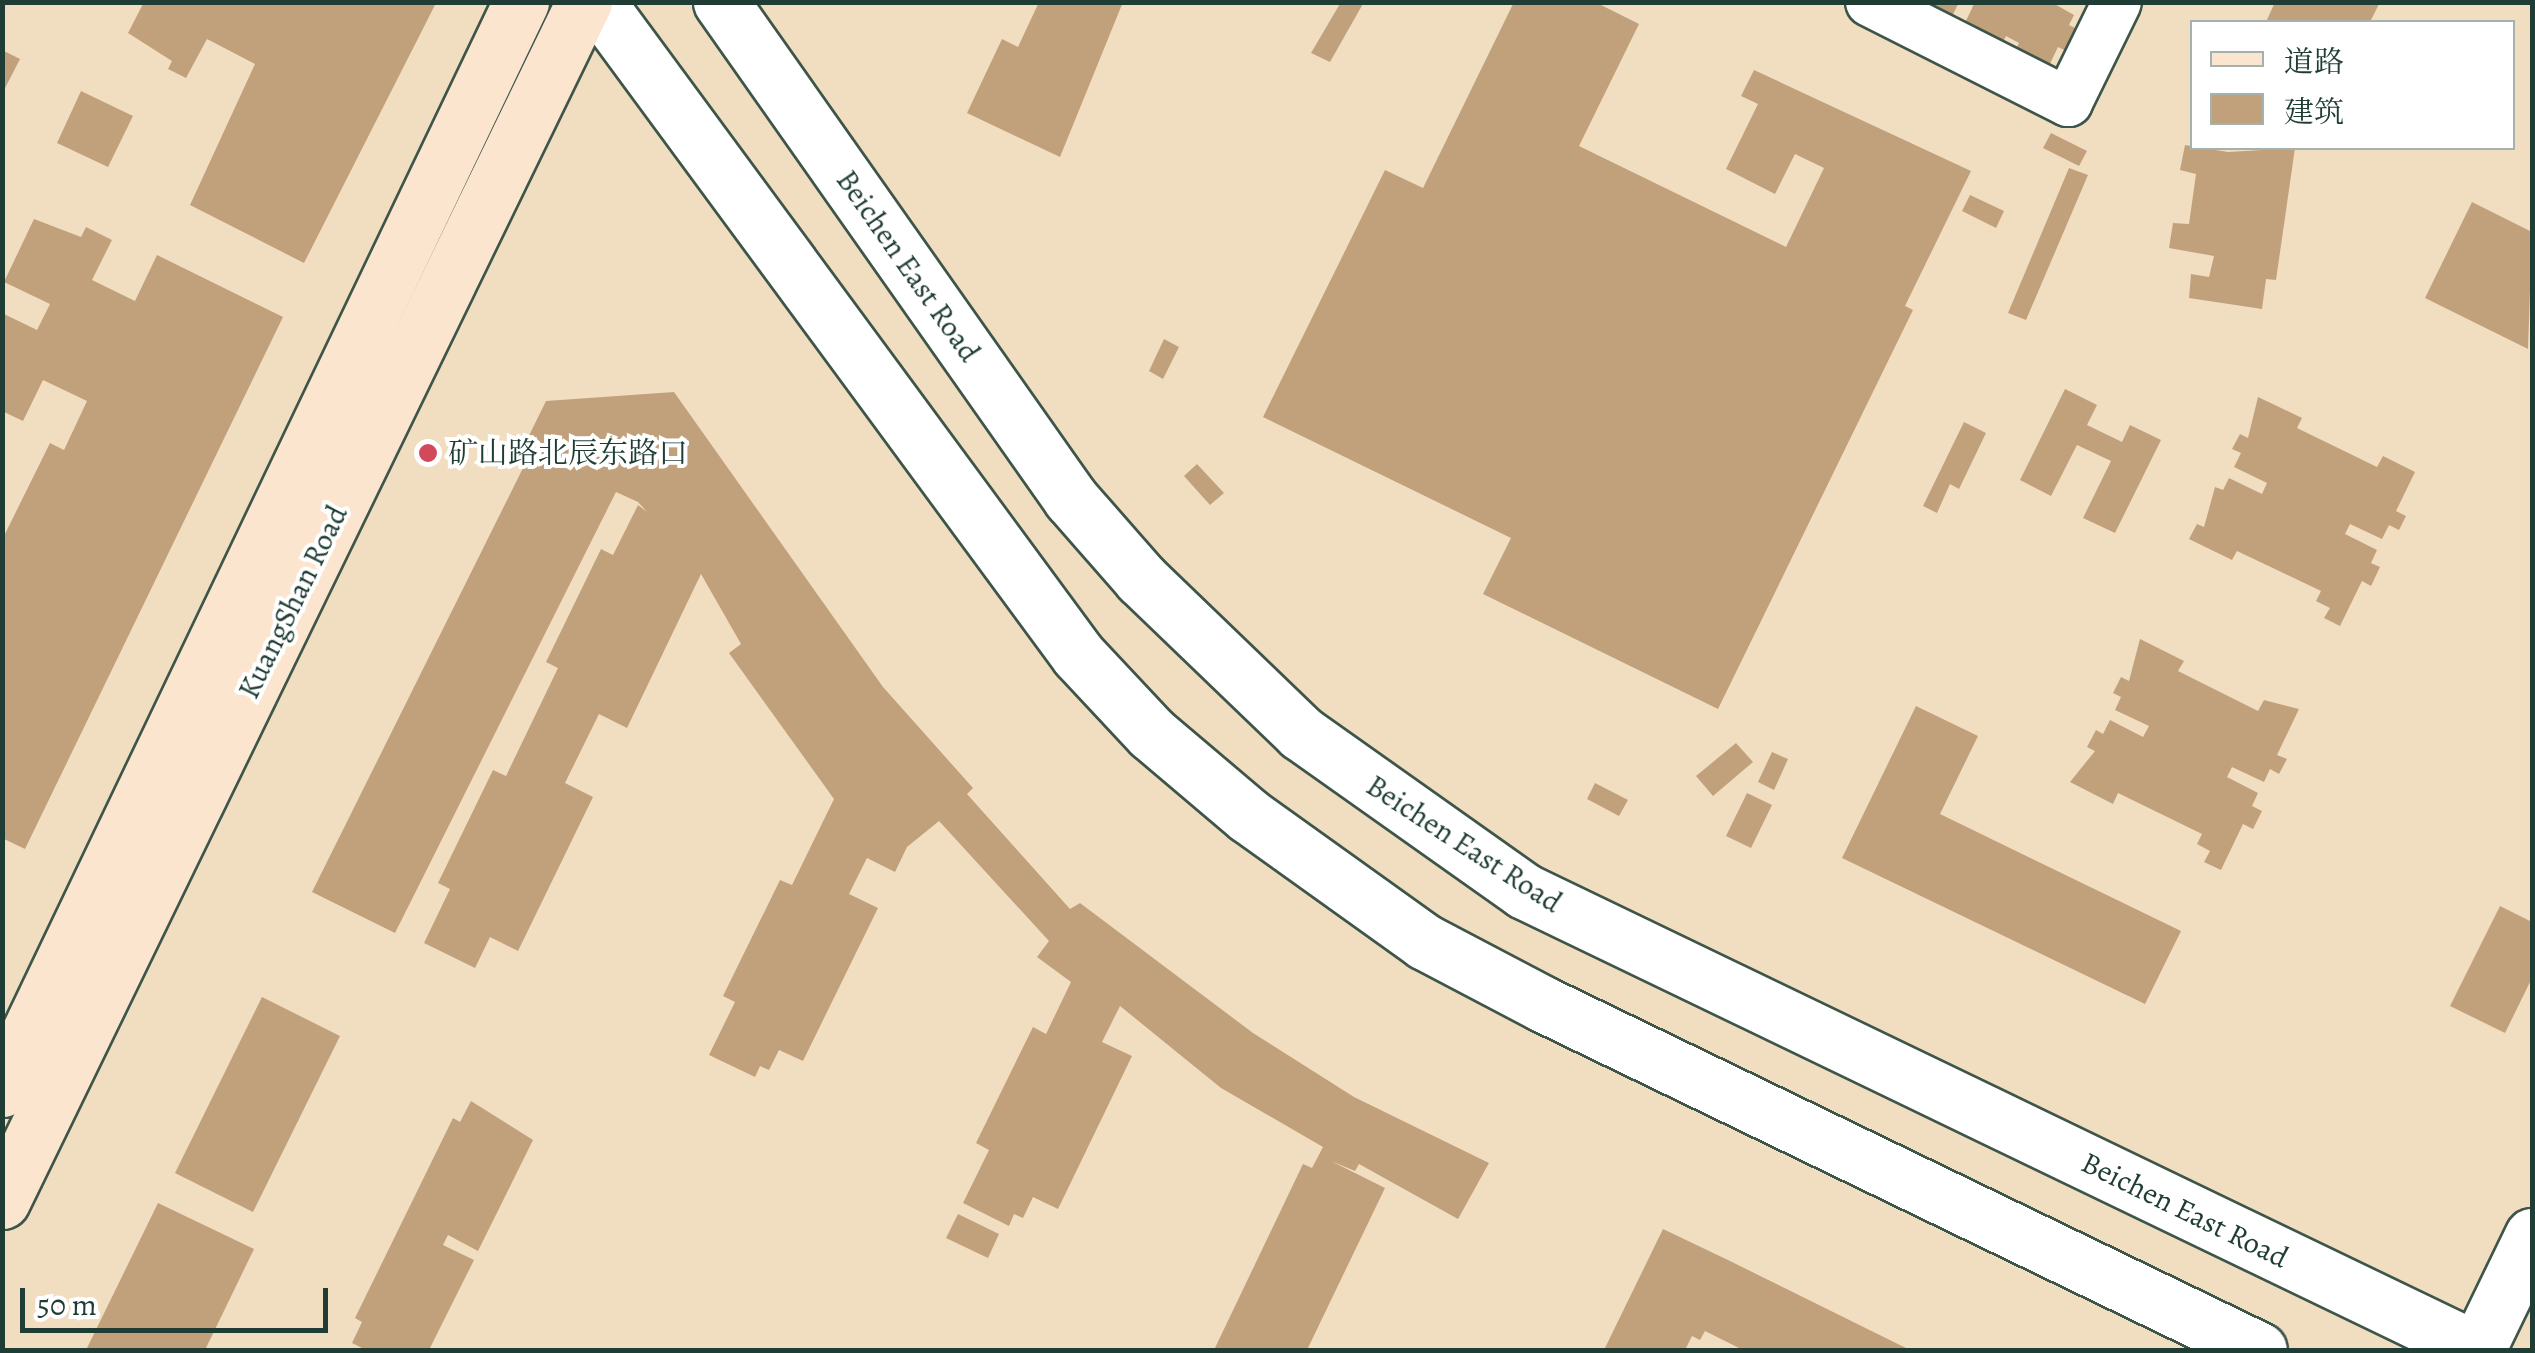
<!DOCTYPE html>
<meta charset="utf-8">
<style>
body{margin:0}
#map{position:relative;width:2535px;height:1353px;overflow:hidden;background:#f1dec1;font-family:Alegreya,"Noto Serif SC",serif}
div>[style]{position:absolute}
.building>*{inset:0;background:#c1a17b}
.roads{filter:drop-shadow(2px 0 #3e5549) drop-shadow(-2px 0 #3e5549) drop-shadow(0 2px #3e5549) drop-shadow(0 -2px #3e5549)}
.minor>*{height:48px;margin:-24px;padding:0 24px;transform-origin:24px;border-radius:24px;background:#fff}
.tertiary>*{height:55px;margin:-27.5px;padding:0 27.5px;transform-origin:27.5px;border-radius:27.5px;background:#fff}
.secondary>*{height:55px;margin:-27.5px;padding:0 27.5px;transform-origin:27.5px;border-radius:27.5px;background:#fce5cf}
.dots>*{width:28px;height:28px;translate:-50% -50%;box-sizing:border-box;border:5px solid #fff;border-radius:50%}
span{translate:-50% -50%;white-space:nowrap;text-align:center;line-height:1.15;-webkit-text-stroke:8px #fff;paint-order:stroke}
.street-label{font-size:30px;color:#1f3d34}
.poi-label{font-size:30px;color:#1f3d34}
.left{translate:0 -50%;text-align:left}
.frame{position:absolute;inset:0;border:5px solid #1f3d34;pointer-events:none}
.legend{position:absolute;left:2190px;top:20px;width:325px;height:130px;box-sizing:border-box;background:#fff;border:2px solid #a5b1ae;margin:0;padding:12px 18px;list-style:none;font-size:30px;color:#1f3d34}
.legend li{display:flex;align-items:center;gap:20px;height:50px}
.legend b{width:50px;border:2px solid #a5b1ae}
.scale{position:absolute;left:20px;top:1288px;width:308px;height:45px;box-sizing:border-box;border:5px solid #1f3d34;border-top:0;padding-left:12px;font-size:30px;line-height:35px;white-space:nowrap;color:#1f3d34;-webkit-text-stroke:8px #fff;paint-order:stroke}
</style>
<div id="map">
<div class="building">
<div style="clip-path:polygon(144px 2px,435px 5px,304px 263px,190px 205px,255px 64px,207px 39px,186px 78px,168px 69px,172px 61px,128px 33px)"></div>
<div style="clip-path:polygon(1039px 2px,1123px 2px,1060px 157px,967px 113px,1002px 39px,1018px 47px)"></div>
<div style="clip-path:polygon(1341px 2px,1364px 2px,1330px 62px,1311px 53px)"></div>
<div style="clip-path:polygon(1514px 2px,1595px 2px,1639px 24px,1579px 146px,1786px 247px,1824px 168px,1795px 154px,1775px 194px,1726px 169px,1758px 104px,1741px 96px,1754px 70px,1971px 171px,1905px 306px,1913px 310px,1718px 709px,1483px 594px,1511px 538px,1263px 417px,1385px 170px,1423px 188px)"></div>
<div style="clip-path:polygon(1907px 2px,1959px 2px,1949px 23px)"></div>
<div style="clip-path:polygon(1975px 2px,2051px 2px,2074px 15px,2069px 25px,2079px 30px,2068px 52px,2058px 47px,2046px 72px,2013px 55px,2019px 43px,2006px 36px,2000px 49px,1962px 29px)"></div>
<div style="clip-path:polygon(2275px 2px,2380px 2px,2370px 22px,2266px 22px)"></div>
<div style="clip-path:polygon(2px 50px,20px 59px,2px 94px)"></div>
<div style="clip-path:polygon(81px 91px,133px 116px,108px 167px,57px 143px)"></div>
<div style="clip-path:polygon(2051px 133px,2087px 151px,2079px 166px,2043px 148px)"></div>
<div style="clip-path:polygon(2185px 145px,2228px 152px,2295px 148px,2276px 280px,2266px 279px,2262px 309px,2189px 298px,2191px 274px,2209px 277px,2214px 256px,2169px 248px,2173px 223px,2189px 224px,2196px 174px,2180px 170px)"></div>
<div style="clip-path:polygon(2069px 168px,2088px 175px,2026px 320px,2008px 313px)"></div>
<div style="clip-path:polygon(1970px 195px,2004px 211px,1996px 228px,1962px 211px)"></div>
<div style="clip-path:polygon(2472px 202px,2532px 232px,2528px 349px,2425px 298px)"></div>
<div style="clip-path:polygon(34px 219px,81px 237px,86px 227px,112px 240px,92px 280px,135px 301px,157px 255px,283px 317px,25px 849px,2px 838px,2px 540px,50px 443px,64px 450px,87px 401px,43px 380px,23px 421px,2px 411px,2px 313px,37px 330px,50px 304px,4px 282px)"></div>
<div style="clip-path:polygon(1164px 339px,1179px 347px,1163px 379px,1149px 371px)"></div>
<div style="clip-path:polygon(2065px 389px,2097px 405px,2087px 425px,2122px 442px,2130px 425px,2161px 440px,2115px 533px,2083px 518px,2111px 461px,2077px 445px,2051px 496px,2020px 480px)"></div>
<div style="clip-path:polygon(674px 392px,883px 687px,973px 788px,967px 794px,1070px 909px,1080px 903px,1253px 1033px,1354px 1097px,1489px 1163px,1458px 1219px,1359px 1164px,1355px 1171px,1331px 1161px,1385px 1188px,1307px 1350px,1214px 1350px,1303px 1164px,1312px 1168px,1323px 1147px,1221px 1088px,1120px 1006px,1102px 1042px,1132px 1056px,1058px 1209px,1033px 1197px,1023px 1218px,1014px 1214px,1009px 1226px,963px 1203px,989px 1150px,976px 1143px,1033px 1027px,1046px 1034px,1071px 982px,1037px 957px,1049px 941px,939px 821px,907px 847px,895px 872px,867px 858px,849px 894px,878px 908px,803px 1061px,779px 1050px,769px 1070px,760px 1066px,755px 1077px,709px 1055px,735px 1002px,723px 996px,780px 880px,792px 885px,834px 799px,729px 653px,741px 644px,701px 574px,627px 728px,599px 714px,565px 783px,593px 797px,518px 951px,490px 937px,475px 968px,424px 943px,450px 889px,438px 883px,493px 770px,506px 776px,558px 668px,546px 662px,601px 549px,613px 555px,638px 505px,647px 512px,638px 502px,616px 492px,395px 933px,312px 892px,527px 460px,519px 456px,546px 401px)"></div>
<div style="clip-path:polygon(2258px 397px,2302px 418px,2297px 428px,2377px 467px,2383px 456px,2415px 472px,2396px 511px,2406px 516px,2399px 530px,2389px 525px,2382px 539px,2350px 524px,2345px 534px,2377px 550px,2371px 563px,2380px 567px,2371px 586px,2362px 581px,2340px 626px,2324px 618px,2330px 608px,2316px 601px,2321px 591px,2237px 551px,2232px 560px,2189px 539px,2197px 524px,2204px 527px,2215px 487px,2223px 490px,2229px 478px,2262px 494px,2267px 483px,2234px 467px,2241px 453px,2232px 449px,2240px 434px,2248px 438px)"></div>
<div style="clip-path:polygon(1964px 422px,1986px 433px,1959px 489px,1950px 484px,1937px 513px,1923px 506px)"></div>
<div style="clip-path:polygon(1197px 464px,1224px 493px,1210px 505px,1184px 476px)"></div>
<div style="clip-path:polygon(2140px 639px,2184px 661px,2178px 671px,2258px 711px,2264px 700px,2299px 709px,2277px 755px,2287px 759px,2279px 774px,2270px 769px,2264px 782px,2232px 767px,2227px 777px,2258px 793px,2252px 806px,2262px 811px,2253px 829px,2243px 824px,2221px 870px,2204px 862px,2210px 851px,2197px 844px,2202px 834px,2118px 793px,2113px 804px,2070px 782px,2095px 751px,2087px 747px,2096px 730px,2103px 734px,2110px 720px,2143px 737px,2149px 726px,2115px 710px,2121px 697px,2113px 693px,2121px 677px,2129px 681px)"></div>
<div style="clip-path:polygon(1916px 706px,1978px 736px,1940px 814px,2181px 931px,2145px 1004px,1842px 858px)"></div>
<div style="clip-path:polygon(1736px 743px,1753px 762px,1713px 796px,1696px 776px)"></div>
<div style="clip-path:polygon(1772px 752px,1788px 759px,1774px 790px,1758px 782px)"></div>
<div style="clip-path:polygon(1595px 783px,1628px 800px,1619px 816px,1587px 799px)"></div>
<div style="clip-path:polygon(1747px 793px,1772px 805px,1751px 848px,1726px 836px)"></div>
<div style="clip-path:polygon(2500px 906px,2532px 922px,2532px 978px,2505px 1033px,2450px 1006px)"></div>
<div style="clip-path:polygon(262px 997px,340px 1036px,253px 1212px,175px 1173px)"></div>
<div style="clip-path:polygon(471px 1101px,533px 1140px,478px 1251px,448px 1235px,443px 1245px,474px 1260px,429px 1350px,366px 1350px,352px 1343px,362px 1322px,355px 1318px,453px 1118px,460px 1122px)"></div>
<div style="clip-path:polygon(158px 1203px,254px 1249px,205px 1350px,86px 1350px)"></div>
<div style="clip-path:polygon(958px 1214px,999px 1234px,988px 1258px,946px 1238px)"></div>
<div style="clip-path:polygon(1663px 1229px,1730px 1261px,1910px 1350px,1743px 1350px,1705px 1331px,1700px 1340px,1692px 1336px,1685px 1350px,1604px 1350px)"></div>
</div>
<div class="roads">
<div class="minor">
<div style="left:1870px;top:2px;width:222px;rotate:26.8deg"></div>
<div style="left:2068px;top:102px;width:111px;rotate:-63.9deg"></div>
</div>
<div class="tertiary">
<div style="left:597px;top:2px;width:811px;rotate:53.62deg"></div>
<div style="left:1078px;top:655px;width:107px;rotate:46.9deg"></div>
<div style="left:1151px;top:733px;width:128px;rotate:40.3deg"></div>
<div style="left:1249px;top:816px;width:216px;rotate:35.6deg"></div>
<div style="left:1425px;top:942px;width:133px;rotate:27.7deg"></div>
<div style="left:1543px;top:1004px;width:795px;rotate:25.79deg"></div>
<div style="left:721px;top:2px;width:608px;rotate:54.85deg"></div>
<div style="left:1071px;top:499px;width:106px;rotate:48.8deg"></div>
<div style="left:1141px;top:579px;width:222px;rotate:43.9deg"></div>
<div style="left:1301px;top:733px;width:273px;rotate:35.3deg"></div>
<div style="left:1524px;top:891px;width:1058px;rotate:25.72deg"></div>
<div style="left:2477px;top:1350px;width:127px;rotate:-64.2deg"></div>
</div>
<div class="secondary">
<div style="left:2px;top:1089px;width:1205px;rotate:-64.48deg"></div>
<div style="left:2px;top:1201px;width:1333px;rotate:-64.11deg"></div>
</div>
</div>
<div class="dots">
<div style="left:428px;top:453px;background:#d1495b"></div>
</div>
<div class="street-label">
<span style="left:908px;top:266px;rotate:55deg">Beichen East Road</span>
<span style="left:293px;top:602px;rotate:-64deg">KuangShan Road</span>
<span style="left:1464px;top:844px;rotate:33deg">Beichen East Road</span>
<span style="left:2185px;top:1210px;rotate:26deg">Beichen East Road</span>
</div>
<div class="poi-label">
<span class="left" style="left:448px;top:453px">矿山路北辰东路口</span>
</div>
<div class="frame"></div>
<ul class="legend">
<li><b style="height:12px;background:#fce5cf"></b>道路</li>
<li><b style="height:28px;background:#c1a17b"></b>建筑</li>
</ul>
<div class="scale">50 m</div>
</div>
